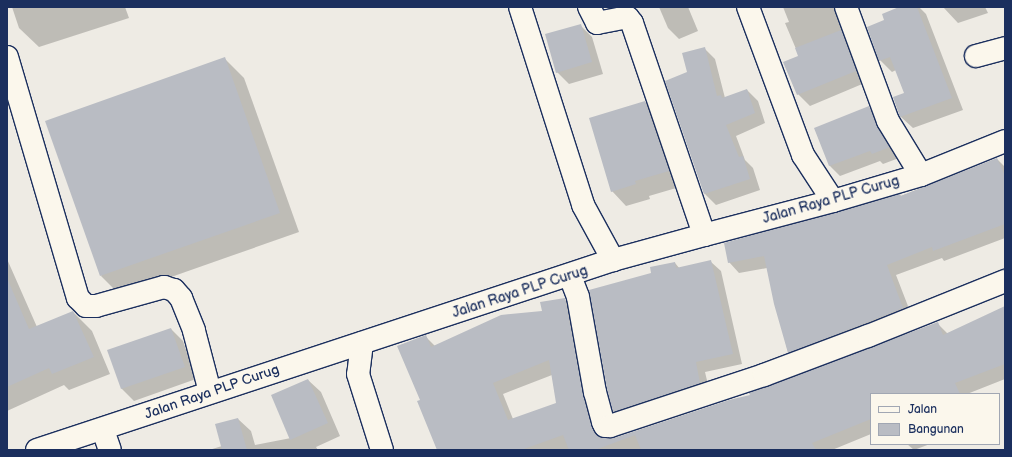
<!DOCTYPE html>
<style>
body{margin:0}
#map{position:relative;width:1012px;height:457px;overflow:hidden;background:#eeebe4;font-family:"Balsamiq Sans",sans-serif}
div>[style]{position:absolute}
.shadow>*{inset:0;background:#0003}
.building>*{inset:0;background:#b9bcc3}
.roads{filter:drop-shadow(1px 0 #1b2f5e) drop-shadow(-1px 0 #1b2f5e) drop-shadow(0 1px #1b2f5e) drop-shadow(0 -1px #1b2f5e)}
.minor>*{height:22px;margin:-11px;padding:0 11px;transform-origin:11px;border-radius:11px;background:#fbf7ec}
.major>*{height:22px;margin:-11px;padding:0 11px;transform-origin:11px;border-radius:11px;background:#fbf7ec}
span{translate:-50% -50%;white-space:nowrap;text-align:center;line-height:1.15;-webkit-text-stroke:3px #fbf7ec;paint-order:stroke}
.street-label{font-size:14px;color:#1b2f5e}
.frame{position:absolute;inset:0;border:8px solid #1b2f5e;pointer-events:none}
.legend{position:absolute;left:870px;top:393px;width:130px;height:52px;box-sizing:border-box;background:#fbf7ec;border:1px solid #a1a7b3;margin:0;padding:5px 7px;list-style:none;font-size:12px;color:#1b2f5e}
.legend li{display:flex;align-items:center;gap:8px;height:20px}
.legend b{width:20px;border:1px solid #a1a7b3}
</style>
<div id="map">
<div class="shadow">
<div style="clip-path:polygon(12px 7px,125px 7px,129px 18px,39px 47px,19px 28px)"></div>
<div style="clip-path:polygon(659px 7px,688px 7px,698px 31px,679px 39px,668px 28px)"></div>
<div style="clip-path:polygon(783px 7px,835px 7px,867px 82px,810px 106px,798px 94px,799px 56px,785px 23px,789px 22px)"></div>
<div style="clip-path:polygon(902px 7px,919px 7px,926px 14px,963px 110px,913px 128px,901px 117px,894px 98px,905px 94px,896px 70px,892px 72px,880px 60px,885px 21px)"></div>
<div style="clip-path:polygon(943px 7px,985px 7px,988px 13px,958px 23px)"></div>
<div style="clip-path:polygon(580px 25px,592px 37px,603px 74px,569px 84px,557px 72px)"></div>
<div style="clip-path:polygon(704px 48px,715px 59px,725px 98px,747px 90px,758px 101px,765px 123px,736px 136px,745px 160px,753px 168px,760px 190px,716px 205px,705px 194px,666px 82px,689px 72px)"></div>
<div style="clip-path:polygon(225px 59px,244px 78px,299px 232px,120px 295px,101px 276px)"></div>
<div style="clip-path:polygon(645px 102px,660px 117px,683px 186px,649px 196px,650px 199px,626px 206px,612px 191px)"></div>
<div style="clip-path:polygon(869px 108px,880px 118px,899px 158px,883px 164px,880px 161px,840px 176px,830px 166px,815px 129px)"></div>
<div style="clip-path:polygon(997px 159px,1005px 167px,1005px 238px,944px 261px,942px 258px,896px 275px,913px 319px,799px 363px,788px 352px,767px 268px,739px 273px,729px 262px)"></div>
<div style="clip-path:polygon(7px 259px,37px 327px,73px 312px,92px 331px,110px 374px,69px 390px,64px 385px,7px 411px)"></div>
<div style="clip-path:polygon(711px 262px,721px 271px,742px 364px,705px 372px,710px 393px,624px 421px,614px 411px,652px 273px,675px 263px,680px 269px)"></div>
<div style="clip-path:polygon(evenodd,564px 299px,576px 310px,594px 406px,603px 439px,614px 439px,751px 396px,937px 323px,948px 334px,1005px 307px,1005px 379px,967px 394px,871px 394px,871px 434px,832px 450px,438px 450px,421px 401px,425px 336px,435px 346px,543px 312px,564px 299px,552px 375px,557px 404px,513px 419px,503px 394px,552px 375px)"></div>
<div style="clip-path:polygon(171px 329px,183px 341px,196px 379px,134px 401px,122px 389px,109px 351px)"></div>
<div style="clip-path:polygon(308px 380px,321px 392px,340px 436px,316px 447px,318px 450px,209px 450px,222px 446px,238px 419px,251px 431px,255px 445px,291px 438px)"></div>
<div style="clip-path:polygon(907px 444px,930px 444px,914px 450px)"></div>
</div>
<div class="building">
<div style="clip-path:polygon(899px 7px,917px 7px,952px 98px,900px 117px,893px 97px,904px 93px,890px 57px,879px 61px,867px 27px,884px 20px,882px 14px)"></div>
<div style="clip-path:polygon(581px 24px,592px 62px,556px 73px,545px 34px)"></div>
<div style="clip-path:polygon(841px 30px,856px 71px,797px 95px,783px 62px,798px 56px,795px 48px)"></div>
<div style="clip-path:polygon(705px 47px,717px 96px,721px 95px,722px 98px,747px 89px,755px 113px,726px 125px,739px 157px,743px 156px,750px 179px,704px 194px,665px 81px,687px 72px,682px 53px)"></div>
<div style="clip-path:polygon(225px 57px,280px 213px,100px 276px,45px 121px)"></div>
<div style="clip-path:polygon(645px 101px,669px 171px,635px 181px,636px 184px,611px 192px,589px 118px)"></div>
<div style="clip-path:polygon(869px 106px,877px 127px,890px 147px,872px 154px,870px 151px,829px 166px,814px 128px)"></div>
<div style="clip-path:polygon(997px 158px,1005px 176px,1005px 224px,933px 251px,932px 247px,887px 265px,903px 308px,863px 324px,788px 353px,774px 304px,764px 256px,728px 263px,724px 243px,900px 194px,901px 196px)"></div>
<div style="clip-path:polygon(711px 260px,733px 354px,696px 362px,700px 383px,613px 412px,607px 389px,589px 290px,651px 273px,650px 267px,675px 262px,676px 268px)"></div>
<div style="clip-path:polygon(7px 278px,29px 329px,73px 311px,94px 357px,52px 374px,49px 368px,7px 387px)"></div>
<div style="clip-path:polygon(evenodd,565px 298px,583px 394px,591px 425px,598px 436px,605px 438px,614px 438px,729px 400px,750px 395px,749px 393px,938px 322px,943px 335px,1005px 306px,1005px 364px,955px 383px,960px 394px,871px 394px,871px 419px,812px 443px,816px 450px,641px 450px,635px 435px,595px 450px,569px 450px,563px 435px,521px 450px,437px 450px,417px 401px,420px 400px,397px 346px,426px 335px,431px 347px,501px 315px,542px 311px,540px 302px,565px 298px,549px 360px,556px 403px,508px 420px,493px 383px,549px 360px)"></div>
<div style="clip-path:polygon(171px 328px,185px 367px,121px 389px,107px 350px)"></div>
<div style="clip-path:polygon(308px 379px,328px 423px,290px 440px,271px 395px)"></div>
<div style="clip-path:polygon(238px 418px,247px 450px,222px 450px,215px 424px)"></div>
</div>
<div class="roads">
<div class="minor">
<div style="left:520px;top:7px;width:208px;rotate:72.3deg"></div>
<div style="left:583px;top:205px;width:63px;rotate:61.4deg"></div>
<div style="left:589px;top:7px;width:18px;rotate:63deg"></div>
<div style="left:597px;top:23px;width:25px;rotate:-11deg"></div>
<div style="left:622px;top:18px;width:6px"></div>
<div style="left:628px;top:18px;width:6px;rotate:51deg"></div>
<div style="left:632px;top:23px;width:224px;rotate:71.2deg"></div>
<div style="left:748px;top:7px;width:158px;rotate:69.6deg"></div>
<div style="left:803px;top:155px;width:55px;rotate:56.9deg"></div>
<div style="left:846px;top:7px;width:121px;rotate:69.8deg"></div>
<div style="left:888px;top:121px;width:63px;rotate:58.6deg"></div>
<div style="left:976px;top:56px;width:30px;rotate:-15deg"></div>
<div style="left:7px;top:57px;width:251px;rotate:73.6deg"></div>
<div style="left:78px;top:298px;width:11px;rotate:45deg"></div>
<div style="left:86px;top:306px;width:10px"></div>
<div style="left:96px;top:306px;width:71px;rotate:-15.6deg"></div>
<div style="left:164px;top:287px;width:10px;rotate:17deg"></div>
<div style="left:174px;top:290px;width:11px;rotate:49deg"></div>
<div style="left:181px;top:298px;width:35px;rotate:68deg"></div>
<div style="left:194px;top:331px;width:63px;rotate:75.3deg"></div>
<div style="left:570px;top:276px;width:22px;rotate:69deg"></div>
<div style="left:578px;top:297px;width:97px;rotate:79.9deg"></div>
<div style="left:595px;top:392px;width:31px;rotate:75deg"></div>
<div style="left:603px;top:422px;width:4px;rotate:63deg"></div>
<div style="left:605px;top:426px;width:5px"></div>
<div style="left:610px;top:426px;width:162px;rotate:-18.3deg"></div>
<div style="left:764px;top:375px;width:111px;rotate:-20.6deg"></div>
<div style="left:868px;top:336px;width:148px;rotate:-21.9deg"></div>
<div style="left:362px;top:343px;width:31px;rotate:97deg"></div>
<div style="left:358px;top:374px;width:80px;rotate:72.5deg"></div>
<div style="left:103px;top:430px;width:21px;rotate:71deg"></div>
</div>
<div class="major">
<div style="left:37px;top:450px;width:607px;rotate:-18.26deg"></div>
<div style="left:613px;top:260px;width:94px;rotate:-15.4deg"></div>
<div style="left:704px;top:235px;width:133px;rotate:-14.8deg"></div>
<div style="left:833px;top:201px;width:92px;rotate:-16.5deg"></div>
<div style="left:921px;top:175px;width:91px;rotate:-22deg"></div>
</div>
</div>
<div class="street-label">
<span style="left:831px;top:200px;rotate:-16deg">Jalan Raya PLP Curug</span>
<span style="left:520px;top:292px;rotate:-18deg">Jalan Raya PLP Curug</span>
<span style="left:212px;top:392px;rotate:-19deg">Jalan Raya PLP Curug</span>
</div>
<div class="frame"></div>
<ul class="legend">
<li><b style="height:5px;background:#fbf7ec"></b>Jalan</li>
<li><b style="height:11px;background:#b9bcc3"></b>Bangunan</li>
</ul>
</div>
